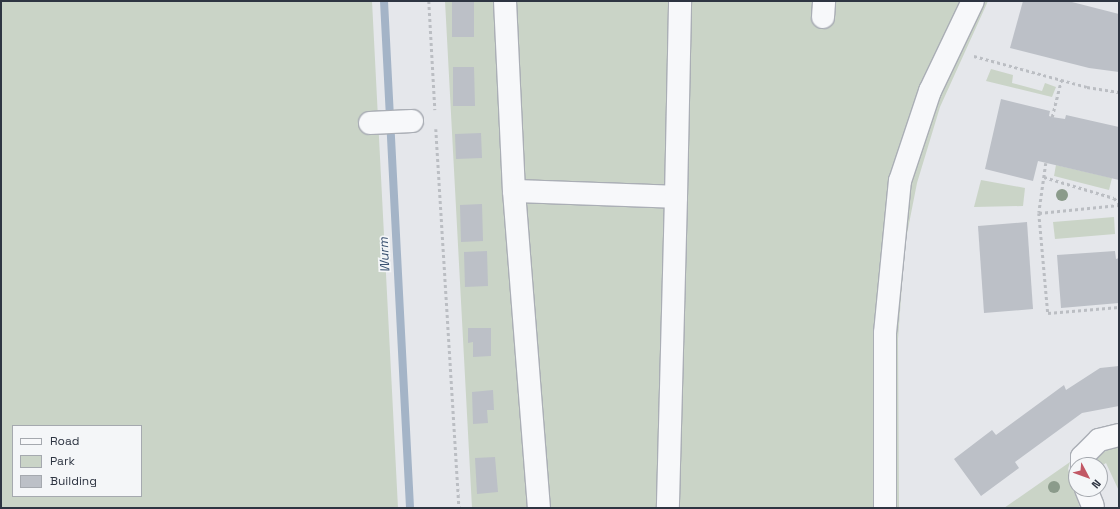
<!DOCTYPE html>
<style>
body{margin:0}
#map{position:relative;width:1120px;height:509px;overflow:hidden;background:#e5e7eb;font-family:"Space Grotesk",sans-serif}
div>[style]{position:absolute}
.green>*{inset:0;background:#cad4c7}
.stream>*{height:8px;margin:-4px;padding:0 4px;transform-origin:4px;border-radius:4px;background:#a4b4c7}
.building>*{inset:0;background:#bcc0c7}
.path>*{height:2.5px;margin-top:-1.25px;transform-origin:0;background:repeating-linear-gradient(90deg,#bbbec3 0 3px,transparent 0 6px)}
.roads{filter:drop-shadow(1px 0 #aaaeb5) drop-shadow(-1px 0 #aaaeb5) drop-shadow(0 1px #aaaeb5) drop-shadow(0 -1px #aaaeb5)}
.minor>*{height:22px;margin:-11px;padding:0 11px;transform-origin:11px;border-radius:11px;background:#f7f8fa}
.trees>*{width:12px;height:12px;margin:-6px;border-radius:50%;background:#8b9b8b}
span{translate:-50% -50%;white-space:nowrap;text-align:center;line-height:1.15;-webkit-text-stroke:3.5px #f4f6f8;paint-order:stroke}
.water-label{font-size:13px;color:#3c5372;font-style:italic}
.frame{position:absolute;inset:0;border:2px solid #2e3542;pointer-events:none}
.legend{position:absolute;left:12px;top:425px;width:130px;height:72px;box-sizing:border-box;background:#f4f6f8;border:1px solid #a5a9af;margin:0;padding:5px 7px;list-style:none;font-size:12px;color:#2e3542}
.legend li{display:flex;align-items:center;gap:8px;height:20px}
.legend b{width:20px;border:1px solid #a5a9af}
.north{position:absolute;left:1068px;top:457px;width:40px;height:40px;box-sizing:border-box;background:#f4f6f8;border:1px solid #a5a9af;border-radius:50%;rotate:131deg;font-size:11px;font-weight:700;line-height:16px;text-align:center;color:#2e3542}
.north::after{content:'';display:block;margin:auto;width:14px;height:18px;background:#c25865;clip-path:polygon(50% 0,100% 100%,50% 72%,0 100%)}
</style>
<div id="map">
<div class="green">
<div style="clip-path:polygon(evenodd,1px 1px,372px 1px,398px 508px,1px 508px,1px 1px,13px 426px,141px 426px,141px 496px,13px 496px,13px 426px)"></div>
<div style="clip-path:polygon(445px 1px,988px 1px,940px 107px,917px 183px,905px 244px,898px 339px,899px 508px,472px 508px)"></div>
<div style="clip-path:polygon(991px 69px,1013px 75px,1012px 83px,1042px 91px,1045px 83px,1056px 87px,1052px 97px,986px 81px)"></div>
<div style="clip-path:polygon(1056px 165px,1112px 178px,1109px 190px,1054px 176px)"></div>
<div style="clip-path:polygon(981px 180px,1025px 188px,1023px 206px,974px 207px)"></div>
<div style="clip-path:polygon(1114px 217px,1115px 234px,1055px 239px,1053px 222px)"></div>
<div style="clip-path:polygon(1119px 442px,1119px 491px,1106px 463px,1100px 467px,1092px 465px,1094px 459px)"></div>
<div style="clip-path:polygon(1070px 462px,1068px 469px,1080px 508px,1004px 508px)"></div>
</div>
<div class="stream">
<div style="left:384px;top:1px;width:508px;rotate:87.06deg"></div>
</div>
<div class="building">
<div style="clip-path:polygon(452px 1px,474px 1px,474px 37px,452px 37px)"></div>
<div style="clip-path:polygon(1023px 1px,1068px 1px,1119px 14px,1119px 72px,1089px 68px,1010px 48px)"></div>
<div style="clip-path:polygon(453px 67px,474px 67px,475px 106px,453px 106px)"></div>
<div style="clip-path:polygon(1001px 99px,1050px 111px,1049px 116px,1052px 117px,1065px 119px,1066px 115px,1119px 127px,1119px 180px,1038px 161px,1033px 181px,985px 169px)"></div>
<div style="clip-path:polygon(481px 133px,482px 158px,456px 159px,455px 134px)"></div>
<div style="clip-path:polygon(482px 204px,483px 241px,461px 242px,460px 205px)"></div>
<div style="clip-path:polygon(1027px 222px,1033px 309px,984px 313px,978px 226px)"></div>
<div style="clip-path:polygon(487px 251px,488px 286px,465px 287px,464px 252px)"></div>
<div style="clip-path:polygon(1115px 251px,1116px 259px,1119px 258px,1119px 303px,1061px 308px,1057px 255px)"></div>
<div style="clip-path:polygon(468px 328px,491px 328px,491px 356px,473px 357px,473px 342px,468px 343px)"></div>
<div style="clip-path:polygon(1119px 366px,1119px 406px,1082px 413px,1015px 462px,1019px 468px,981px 496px,954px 459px,992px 430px,996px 435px,1064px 385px,1066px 390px,1100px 368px)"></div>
<div style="clip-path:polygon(493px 390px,494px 410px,487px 410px,488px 423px,473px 424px,472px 392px)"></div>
<div style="clip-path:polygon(495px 457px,498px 492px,477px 494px,475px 458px)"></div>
</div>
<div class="path">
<div style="left:429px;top:1px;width:109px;rotate:86.8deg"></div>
<div style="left:974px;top:56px;width:117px;rotate:15.3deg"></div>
<div style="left:1087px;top:87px;width:32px;rotate:9deg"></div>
<div style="left:1052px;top:117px;width:38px;rotate:-76deg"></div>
<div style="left:436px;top:129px;width:380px;rotate:86.5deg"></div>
<div style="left:1046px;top:163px;width:50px;rotate:98deg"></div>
<div style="left:1039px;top:213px;width:100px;rotate:84.9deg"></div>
<div style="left:1048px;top:313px;width:71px;rotate:-4.8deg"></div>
<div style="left:1044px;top:177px;width:73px;rotate:16.7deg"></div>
<div style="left:1114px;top:198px;width:7px;rotate:45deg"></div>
<div style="left:1039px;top:213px;width:80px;rotate:-5.7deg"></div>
</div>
<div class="roads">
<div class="minor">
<div style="left:505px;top:1px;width:190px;rotate:87.3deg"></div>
<div style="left:514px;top:191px;width:318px;rotate:85.5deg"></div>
<div style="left:823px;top:17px;width:16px;rotate:-86deg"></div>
<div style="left:370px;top:123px;width:42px;rotate:-2.7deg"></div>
<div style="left:514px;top:191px;width:162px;rotate:2.1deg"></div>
<div style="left:676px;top:197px;width:311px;rotate:91.5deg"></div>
<div style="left:676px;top:197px;width:196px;rotate:-88.8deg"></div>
<div style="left:1082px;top:465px;width:8px;rotate:-90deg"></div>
<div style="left:1082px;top:457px;width:24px;rotate:-45deg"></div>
<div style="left:1099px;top:440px;width:21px;rotate:-14deg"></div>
<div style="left:1086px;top:489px;width:18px;rotate:68deg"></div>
<div style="left:885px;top:508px;width:175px;rotate:-90deg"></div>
<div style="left:885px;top:333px;width:153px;rotate:-84.4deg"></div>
<div style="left:900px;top:181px;width:95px;rotate:-71.6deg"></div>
<div style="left:930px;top:91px;width:100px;rotate:-64.5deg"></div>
</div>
</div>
<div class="trees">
<div style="left:1062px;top:195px"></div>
<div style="left:1054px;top:487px"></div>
</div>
<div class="water-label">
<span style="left:385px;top:255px;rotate:-93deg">Wurm</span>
</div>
<div class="frame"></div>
<ul class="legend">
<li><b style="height:5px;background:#f7f8fa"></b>Road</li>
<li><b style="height:11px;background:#cad4c7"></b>Park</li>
<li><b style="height:11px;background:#bcc0c7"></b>Building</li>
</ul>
<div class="north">N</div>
</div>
